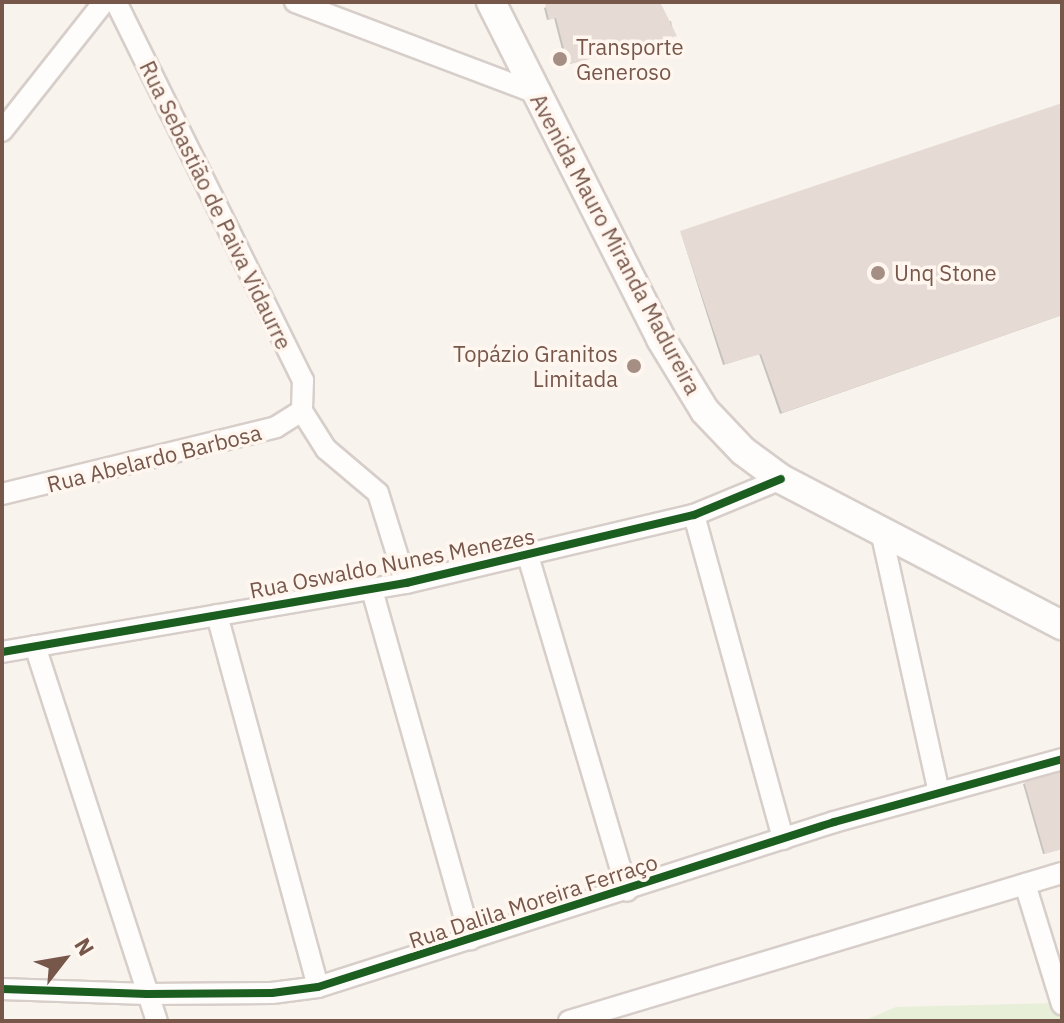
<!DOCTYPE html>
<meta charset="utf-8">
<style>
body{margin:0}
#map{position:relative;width:1064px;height:1023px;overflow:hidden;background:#f8f3ed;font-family:"IBM Plex Sans",sans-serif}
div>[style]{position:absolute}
.green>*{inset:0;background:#e7efd8}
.shadow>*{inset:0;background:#0003}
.building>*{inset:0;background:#e5dbd4}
.roads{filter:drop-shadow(2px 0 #d7ceca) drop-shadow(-2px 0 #d7ceca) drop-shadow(0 2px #d7ceca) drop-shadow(0 -2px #d7ceca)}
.street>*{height:20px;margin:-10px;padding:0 10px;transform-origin:10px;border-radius:10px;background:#fefdfc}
.secondary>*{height:28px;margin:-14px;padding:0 14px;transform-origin:14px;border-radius:14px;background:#fefdfc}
.cycleway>*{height:8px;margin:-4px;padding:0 4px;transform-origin:4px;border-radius:4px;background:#1b5e20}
.dots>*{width:22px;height:22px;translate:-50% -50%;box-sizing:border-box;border:4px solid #fff7ef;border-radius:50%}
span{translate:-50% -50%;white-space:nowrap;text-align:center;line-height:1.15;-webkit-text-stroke:7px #fff7ef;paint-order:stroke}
.poi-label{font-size:22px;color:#78574b}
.left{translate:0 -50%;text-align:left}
.right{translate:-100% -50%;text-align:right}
.street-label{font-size:22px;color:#78574b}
.frame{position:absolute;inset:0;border:4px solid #78574b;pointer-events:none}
.north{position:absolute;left:24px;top:919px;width:80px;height:80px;-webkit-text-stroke:6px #fff7ef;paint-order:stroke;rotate:59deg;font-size:22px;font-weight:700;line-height:32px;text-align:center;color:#78574b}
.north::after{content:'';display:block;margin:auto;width:28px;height:36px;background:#78574b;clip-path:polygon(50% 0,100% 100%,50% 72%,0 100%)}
</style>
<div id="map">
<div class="green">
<div style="clip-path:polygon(1062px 1003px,1062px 1021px,863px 1021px,896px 1007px)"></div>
</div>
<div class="shadow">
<div style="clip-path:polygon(559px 2px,591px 2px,592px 6px,658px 2px,663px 23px,671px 21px,674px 36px,566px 65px,554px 18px,547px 20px,544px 8px)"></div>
<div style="clip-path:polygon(1062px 105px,1062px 315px,780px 414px,759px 354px,723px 365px,681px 233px)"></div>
<div style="clip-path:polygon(1062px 772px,1062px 849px,1043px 854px,1023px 784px)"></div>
</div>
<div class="building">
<div style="clip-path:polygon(660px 2px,677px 36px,568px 64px,556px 18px,549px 20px,545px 4px)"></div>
<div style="clip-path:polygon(1062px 103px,1062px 315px,782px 413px,761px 354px,725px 364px,680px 231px)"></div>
<div style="clip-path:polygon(1062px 769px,1062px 849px,1045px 854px,1024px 781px)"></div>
</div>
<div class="roads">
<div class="street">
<div style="left:116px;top:2px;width:422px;rotate:63.7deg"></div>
<div style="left:303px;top:380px;width:31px;rotate:92deg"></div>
<div style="left:295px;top:2px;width:258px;rotate:20.7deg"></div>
<div style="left:2px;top:131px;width:164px;rotate:-51.7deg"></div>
<div style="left:302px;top:411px;width:45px;rotate:57.7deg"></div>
<div style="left:326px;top:449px;width:68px;rotate:40.2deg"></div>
<div style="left:378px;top:493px;width:94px;rotate:72.7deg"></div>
<div style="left:2px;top:494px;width:282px;rotate:-13.7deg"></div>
<div style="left:276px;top:427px;width:31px;rotate:-32deg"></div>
<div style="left:694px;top:515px;width:336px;rotate:74.6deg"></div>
<div style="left:881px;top:531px;width:268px;rotate:77.5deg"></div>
<div style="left:528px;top:556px;width:349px;rotate:73.5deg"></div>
<div style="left:372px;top:590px;width:363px;rotate:74.2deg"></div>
<div style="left:217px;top:615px;width:385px;rotate:74.8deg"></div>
<div style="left:35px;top:646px;width:394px;rotate:72deg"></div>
<div style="left:2px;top:652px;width:410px;rotate:-9.7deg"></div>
<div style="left:406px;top:583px;width:296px;rotate:-13.3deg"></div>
<div style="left:694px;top:515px;width:94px;rotate:-22.5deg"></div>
<div style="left:1025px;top:884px;width:126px;rotate:72.9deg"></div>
<div style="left:2px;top:989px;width:145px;rotate:2deg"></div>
<div style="left:147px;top:994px;width:125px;rotate:-0.5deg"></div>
<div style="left:272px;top:993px;width:46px;rotate:-7.4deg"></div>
<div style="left:318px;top:987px;width:542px;rotate:-17.73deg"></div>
<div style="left:834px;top:822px;width:237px;rotate:-15.4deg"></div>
<div style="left:569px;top:1021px;width:515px;rotate:-16.71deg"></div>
</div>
<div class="secondary">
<div style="left:491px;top:2px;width:377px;rotate:63.2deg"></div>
<div style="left:661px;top:339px;width:84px;rotate:58.6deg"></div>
<div style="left:705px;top:411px;width:55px;rotate:46.5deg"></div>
<div style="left:743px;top:451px;width:47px;rotate:36.4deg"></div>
<div style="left:781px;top:479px;width:317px;rotate:27.5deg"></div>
</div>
</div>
<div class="cycleway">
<div style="left:2px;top:652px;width:410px;rotate:-9.7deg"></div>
<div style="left:406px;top:583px;width:296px;rotate:-13.3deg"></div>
<div style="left:694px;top:515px;width:94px;rotate:-22.5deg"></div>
<div style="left:2px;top:989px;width:145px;rotate:2deg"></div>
<div style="left:147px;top:994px;width:125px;rotate:-0.5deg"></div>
<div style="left:272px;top:993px;width:46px;rotate:-7.4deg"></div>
<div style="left:318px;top:987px;width:542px;rotate:-17.73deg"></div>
<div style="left:834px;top:822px;width:237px;rotate:-15.4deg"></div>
</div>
<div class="dots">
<div style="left:560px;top:59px;background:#a58e84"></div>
<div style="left:878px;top:273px;background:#a58e84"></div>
<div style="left:634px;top:366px;background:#a58e84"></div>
</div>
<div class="poi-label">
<span class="left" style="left:576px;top:59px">Transporte<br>Generoso</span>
<span class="left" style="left:894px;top:273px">Unq Stone</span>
<span class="right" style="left:618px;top:366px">Topázio Granitos<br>Limitada</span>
</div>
<div class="street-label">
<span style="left:216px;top:205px;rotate:64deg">Rua Sebastião de Paiva Vidaurre</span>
<span style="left:616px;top:244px;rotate:62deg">Avenida Mauro Miranda Madureira</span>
<span style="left:154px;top:458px;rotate:-14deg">Rua Abelardo Barbosa</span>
<span style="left:392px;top:563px;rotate:-11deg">Rua Oswaldo Nunes Menezes</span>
<span style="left:533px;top:901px;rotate:-18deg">Rua Dalila Moreira Ferraço</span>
</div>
<div class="frame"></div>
<div class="north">N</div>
</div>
